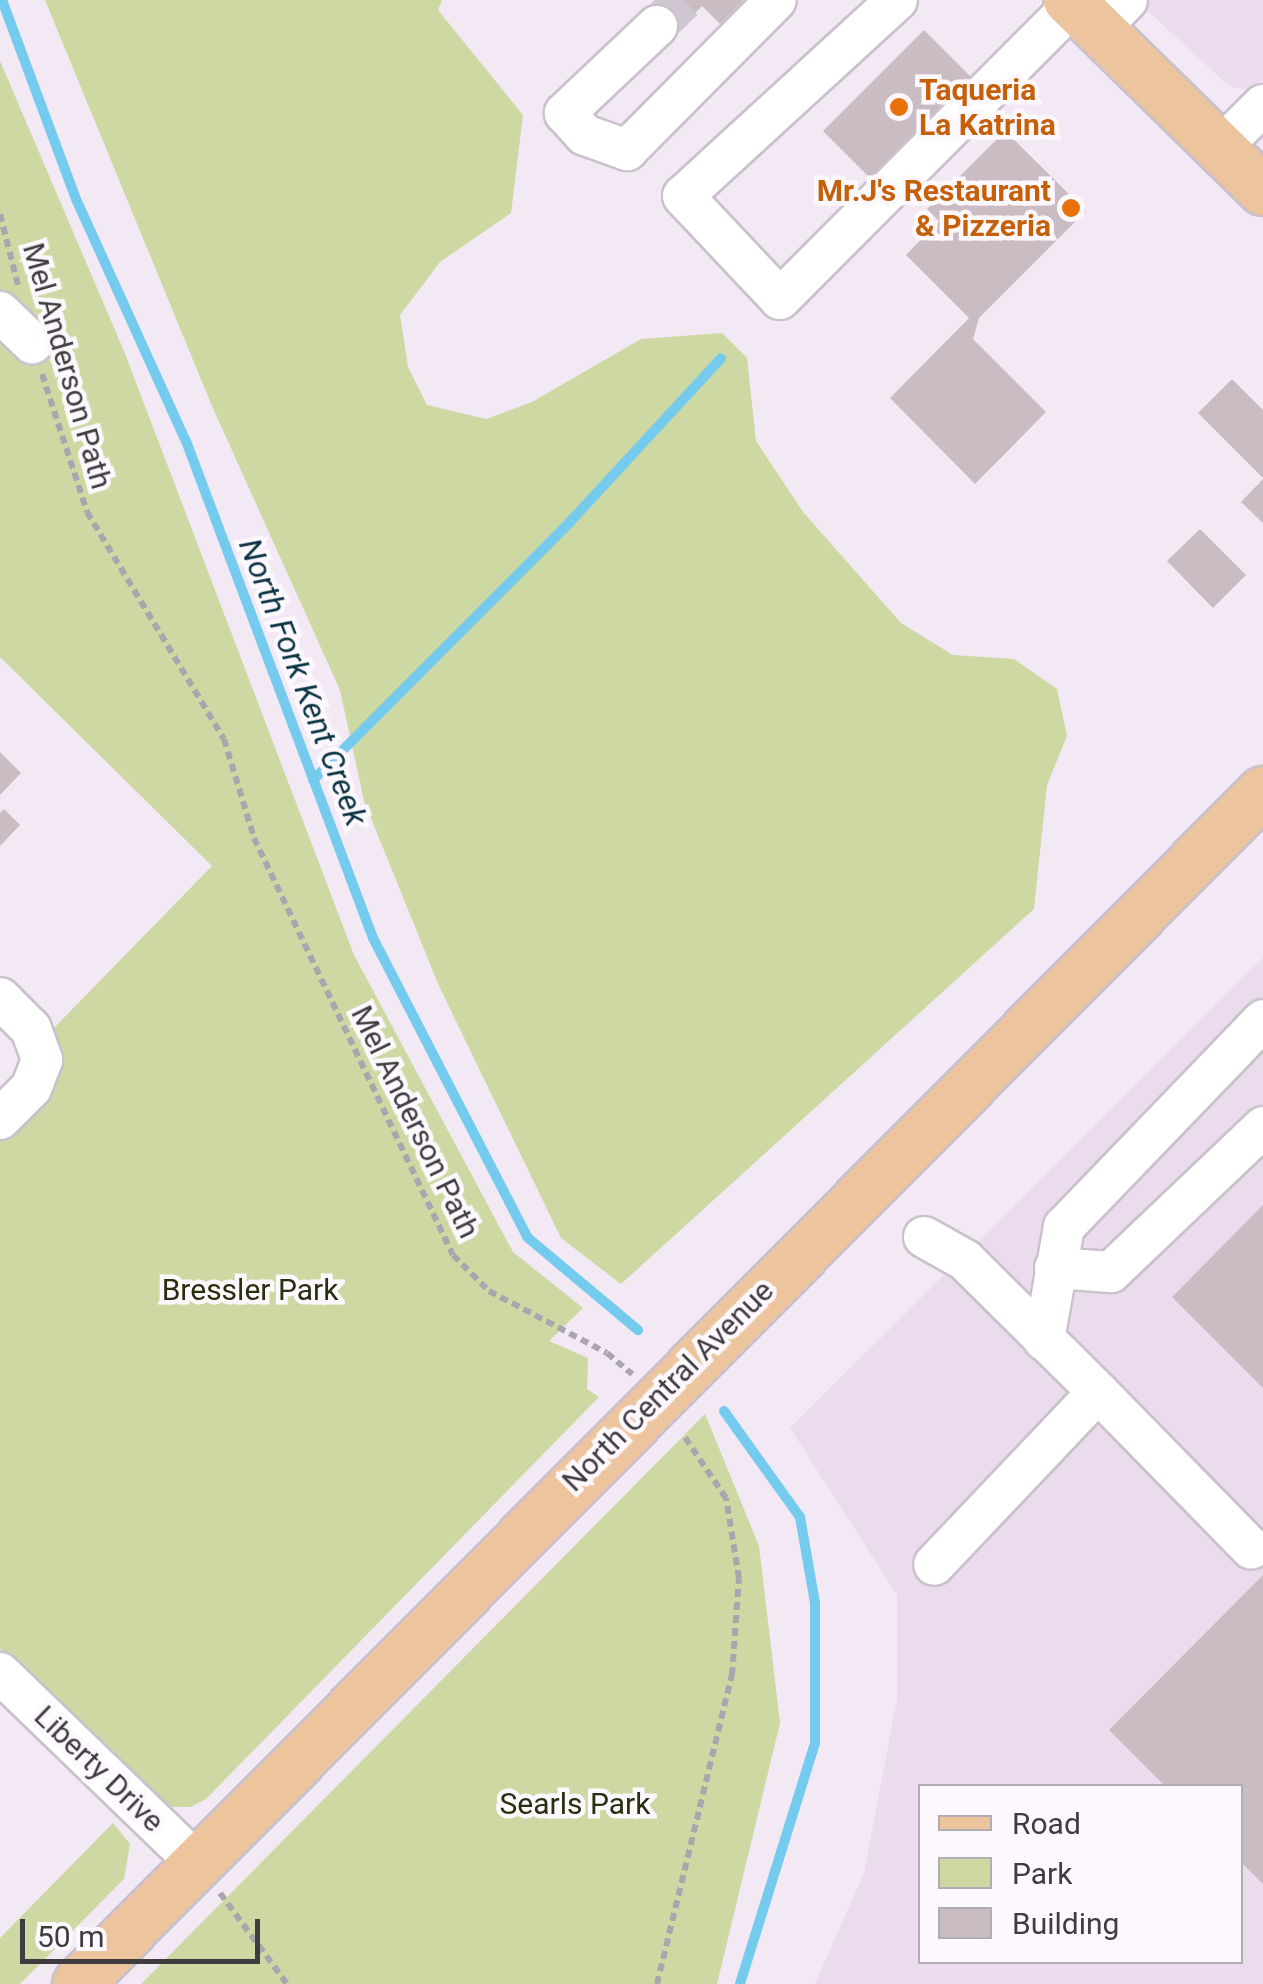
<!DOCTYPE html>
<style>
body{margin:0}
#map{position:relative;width:1263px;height:1984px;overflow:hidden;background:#f2e9f4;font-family:Roboto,sans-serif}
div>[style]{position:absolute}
.built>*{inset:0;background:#eadcec}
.green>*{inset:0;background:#cdd8a2}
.stream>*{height:10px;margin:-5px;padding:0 5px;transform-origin:5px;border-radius:5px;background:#74cbee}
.building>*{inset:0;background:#cabcc3}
.minor-tunnel>*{height:40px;margin-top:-20px;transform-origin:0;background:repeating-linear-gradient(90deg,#cec6d0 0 40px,transparent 0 60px)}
.path>*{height:6px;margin-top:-3px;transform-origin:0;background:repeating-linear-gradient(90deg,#aba5ad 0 8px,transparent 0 13px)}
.roads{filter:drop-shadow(2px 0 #cac1cc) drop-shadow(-2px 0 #cac1cc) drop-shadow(0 2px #cac1cc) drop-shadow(0 -2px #cac1cc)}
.minor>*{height:40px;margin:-20px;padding:0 20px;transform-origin:20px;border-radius:20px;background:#fff}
.major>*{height:50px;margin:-25px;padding:0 25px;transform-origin:25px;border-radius:25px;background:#ecc49d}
.dots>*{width:28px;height:28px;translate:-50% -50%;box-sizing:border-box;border:5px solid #fdf8fe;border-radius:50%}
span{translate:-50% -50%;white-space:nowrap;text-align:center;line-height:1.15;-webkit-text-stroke:9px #fdf8fe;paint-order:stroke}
.food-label{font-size:30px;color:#c56008;font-weight:700}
.left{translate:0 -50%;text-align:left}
.right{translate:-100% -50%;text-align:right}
.street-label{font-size:30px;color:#3f3c40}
.park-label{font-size:30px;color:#292e0e}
.water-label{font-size:32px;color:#0b3443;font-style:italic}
.legend{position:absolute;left:918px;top:1784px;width:325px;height:180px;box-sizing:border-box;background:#fdf8fe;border:2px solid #b1adb2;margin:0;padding:12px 18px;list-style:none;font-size:30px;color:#3f3c40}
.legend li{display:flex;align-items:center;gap:20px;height:50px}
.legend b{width:50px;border:2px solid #b1adb2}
.scale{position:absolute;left:20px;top:1919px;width:240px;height:45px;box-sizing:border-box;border:5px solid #3f3c40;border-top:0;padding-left:12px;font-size:30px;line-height:35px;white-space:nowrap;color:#3f3c40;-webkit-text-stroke:8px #fdf8fe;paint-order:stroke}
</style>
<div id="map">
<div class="built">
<div style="clip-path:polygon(1136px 0,1263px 0,1263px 81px,1242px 89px,1229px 86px)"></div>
<div style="clip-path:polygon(evenodd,1263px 958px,1263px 1984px,815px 1984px,864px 1873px,897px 1699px,897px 1595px,790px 1428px,1263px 958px,920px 1786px,1240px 1786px,1240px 1962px,920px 1962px,920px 1786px)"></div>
</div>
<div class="green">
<div style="clip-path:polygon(45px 0,442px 0,438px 10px,523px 115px,511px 213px,440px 262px,400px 315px,408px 367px,427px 405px,486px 419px,532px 402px,641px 339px,722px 333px,747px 358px,756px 441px,803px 512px,901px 623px,953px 655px,1014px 659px,1057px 689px,1067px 736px,1047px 785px,1034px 909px,621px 1284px,561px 1238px,439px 986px,364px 801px,340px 690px,212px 406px)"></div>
<div style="clip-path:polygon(0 61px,124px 351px,354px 955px,513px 1252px,583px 1308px,549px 1341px,588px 1358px,587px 1389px,599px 1397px,206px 1799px,191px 1807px,172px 1807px,149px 1794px,0 1649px,0 1130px,63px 1067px,49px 1033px,212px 866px,0 657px)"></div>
<div style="clip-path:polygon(705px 1414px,759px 1546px,780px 1723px,717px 1984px,141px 1984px)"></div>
<div style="clip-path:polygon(113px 1823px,130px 1844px,124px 1879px,20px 1984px,0 1984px,0 1938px)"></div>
</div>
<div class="stream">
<div style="left:2px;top:0;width:212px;rotate:69.6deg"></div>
<div style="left:76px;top:199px;width:266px;rotate:65.6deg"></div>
<div style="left:186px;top:441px;width:531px;rotate:69.38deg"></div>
<div style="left:373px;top:938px;width:336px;rotate:62.7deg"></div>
<div style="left:527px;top:1237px;width:145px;rotate:40deg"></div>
<div style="left:313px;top:780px;width:363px;rotate:-45.1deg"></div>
<div style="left:569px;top:523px;width:224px;rotate:-47.3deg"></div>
<div style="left:724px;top:1411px;width:130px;rotate:54.4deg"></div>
<div style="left:800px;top:1517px;width:87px;rotate:80.1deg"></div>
<div style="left:815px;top:1603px;width:140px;rotate:90deg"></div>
<div style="left:815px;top:1743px;width:252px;rotate:107.3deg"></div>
</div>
<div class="building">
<div style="clip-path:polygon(655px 0,744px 0,720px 24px,702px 6px,670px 39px,643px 12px)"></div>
<div style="clip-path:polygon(924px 30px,976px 82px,875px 183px,823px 131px)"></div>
<div style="clip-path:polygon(1005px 131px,1086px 211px,979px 318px,973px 339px,1046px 412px,975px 484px,890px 398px,969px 318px,906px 255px,939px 221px,927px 209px)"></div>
<div style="clip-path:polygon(1232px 379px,1263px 410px,1263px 478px,1198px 413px)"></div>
<div style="clip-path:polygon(1263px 479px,1263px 523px,1241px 502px)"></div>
<div style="clip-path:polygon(1200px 529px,1246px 575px,1213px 608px,1167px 561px)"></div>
<div style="clip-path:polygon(0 752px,21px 773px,0 795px)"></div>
<div style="clip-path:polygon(4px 809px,20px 825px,0 846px,0 813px)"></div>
<div style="clip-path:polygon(1263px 1205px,1263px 1388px,1172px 1297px)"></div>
<div style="clip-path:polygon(1263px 1575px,1263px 1884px,1240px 1861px,1240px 1786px,1165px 1786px,1109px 1730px)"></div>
</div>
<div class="minor-tunnel">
<div style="left:657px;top:26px;width:37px;rotate:-44deg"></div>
</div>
<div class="path">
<div style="left:0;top:214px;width:73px;rotate:75.8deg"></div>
<div style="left:42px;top:374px;width:145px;rotate:71.9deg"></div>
<div style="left:87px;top:512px;width:265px;rotate:58.9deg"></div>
<div style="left:224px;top:739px;width:103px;rotate:73.1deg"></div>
<div style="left:254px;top:838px;width:462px;rotate:64.5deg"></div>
<div style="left:453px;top:1255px;width:51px;rotate:45deg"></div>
<div style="left:489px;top:1291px;width:133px;rotate:27.7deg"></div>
<div style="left:607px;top:1353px;width:33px;rotate:40deg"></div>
<div style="left:220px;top:1893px;width:113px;rotate:53.6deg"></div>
<div style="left:657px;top:1984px;width:318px;rotate:-76.4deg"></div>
<div style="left:732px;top:1675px;width:97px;rotate:-85.9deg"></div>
<div style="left:739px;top:1578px;width:81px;rotate:-99.2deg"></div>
<div style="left:726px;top:1498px;width:78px;rotate:-124.1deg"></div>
</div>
<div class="roads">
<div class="minor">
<div style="left:897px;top:0;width:290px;rotate:137.5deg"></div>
<div style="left:683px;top:196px;width:141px;rotate:46.7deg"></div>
<div style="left:780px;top:299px;width:416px;rotate:-45.1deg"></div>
<div style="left:657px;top:26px;width:127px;rotate:136.6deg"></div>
<div style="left:565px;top:113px;width:30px;rotate:48deg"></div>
<div style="left:585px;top:135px;width:45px;rotate:19.7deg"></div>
<div style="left:627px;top:150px;width:211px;rotate:-45.2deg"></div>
<div style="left:1099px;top:29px;width:40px;rotate:-46deg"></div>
<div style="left:1220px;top:148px;width:61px;rotate:-45deg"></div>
<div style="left:0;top:312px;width:45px;rotate:44.1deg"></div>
<div style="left:0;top:998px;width:44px;rotate:45deg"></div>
<div style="left:31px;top:1029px;width:33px;rotate:70deg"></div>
<div style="left:42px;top:1060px;width:30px;rotate:111deg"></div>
<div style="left:31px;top:1088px;width:44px;rotate:135deg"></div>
<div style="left:924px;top:1237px;width:47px;rotate:29.3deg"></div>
<div style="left:965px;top:1260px;width:187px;rotate:44.8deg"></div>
<div style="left:1098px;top:1392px;width:238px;rotate:133.5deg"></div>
<div style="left:1055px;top:1268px;width:56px;rotate:4.1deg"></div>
<div style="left:1111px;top:1272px;width:210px;rotate:-43.6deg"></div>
<div style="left:1044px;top:1340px;width:115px;rotate:-80deg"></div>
<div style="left:1064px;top:1227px;width:287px;rotate:-46.1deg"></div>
<div style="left:1098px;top:1392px;width:219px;rotate:45.6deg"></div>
<div style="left:0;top:1673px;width:275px;rotate:44deg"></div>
</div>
<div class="major">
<div style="left:1069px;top:0;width:272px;rotate:44.4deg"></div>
<div style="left:78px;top:1984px;width:1681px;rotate:-45.17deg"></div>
</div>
</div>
<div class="dots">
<div style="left:899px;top:107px;background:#e8710a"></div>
<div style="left:1071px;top:208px;background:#e8710a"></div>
</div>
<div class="food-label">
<span class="left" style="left:919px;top:107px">Taqueria<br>La Katrina</span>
<span class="right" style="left:1051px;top:208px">Mr.J's Restaurant<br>&amp; Pizzeria</span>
</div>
<div class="street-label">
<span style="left:67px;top:366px;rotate:74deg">Mel Anderson Path</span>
<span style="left:415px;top:1122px;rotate:64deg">Mel Anderson Path</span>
<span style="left:668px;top:1386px;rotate:-45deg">North Central Avenue</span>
<span style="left:99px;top:1769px;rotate:44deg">Liberty Drive</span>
</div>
<div class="park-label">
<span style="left:250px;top:1290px">Bressler Park</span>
<span style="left:575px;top:1804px">Searls Park</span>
</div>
<div class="water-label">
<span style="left:303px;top:682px;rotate:69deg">North Fork Kent Creek</span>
</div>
<ul class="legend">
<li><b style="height:12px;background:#ecc49d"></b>Road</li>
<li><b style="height:28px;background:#cdd8a2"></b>Park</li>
<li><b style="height:28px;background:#cabcc3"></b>Building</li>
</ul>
<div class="scale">50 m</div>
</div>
